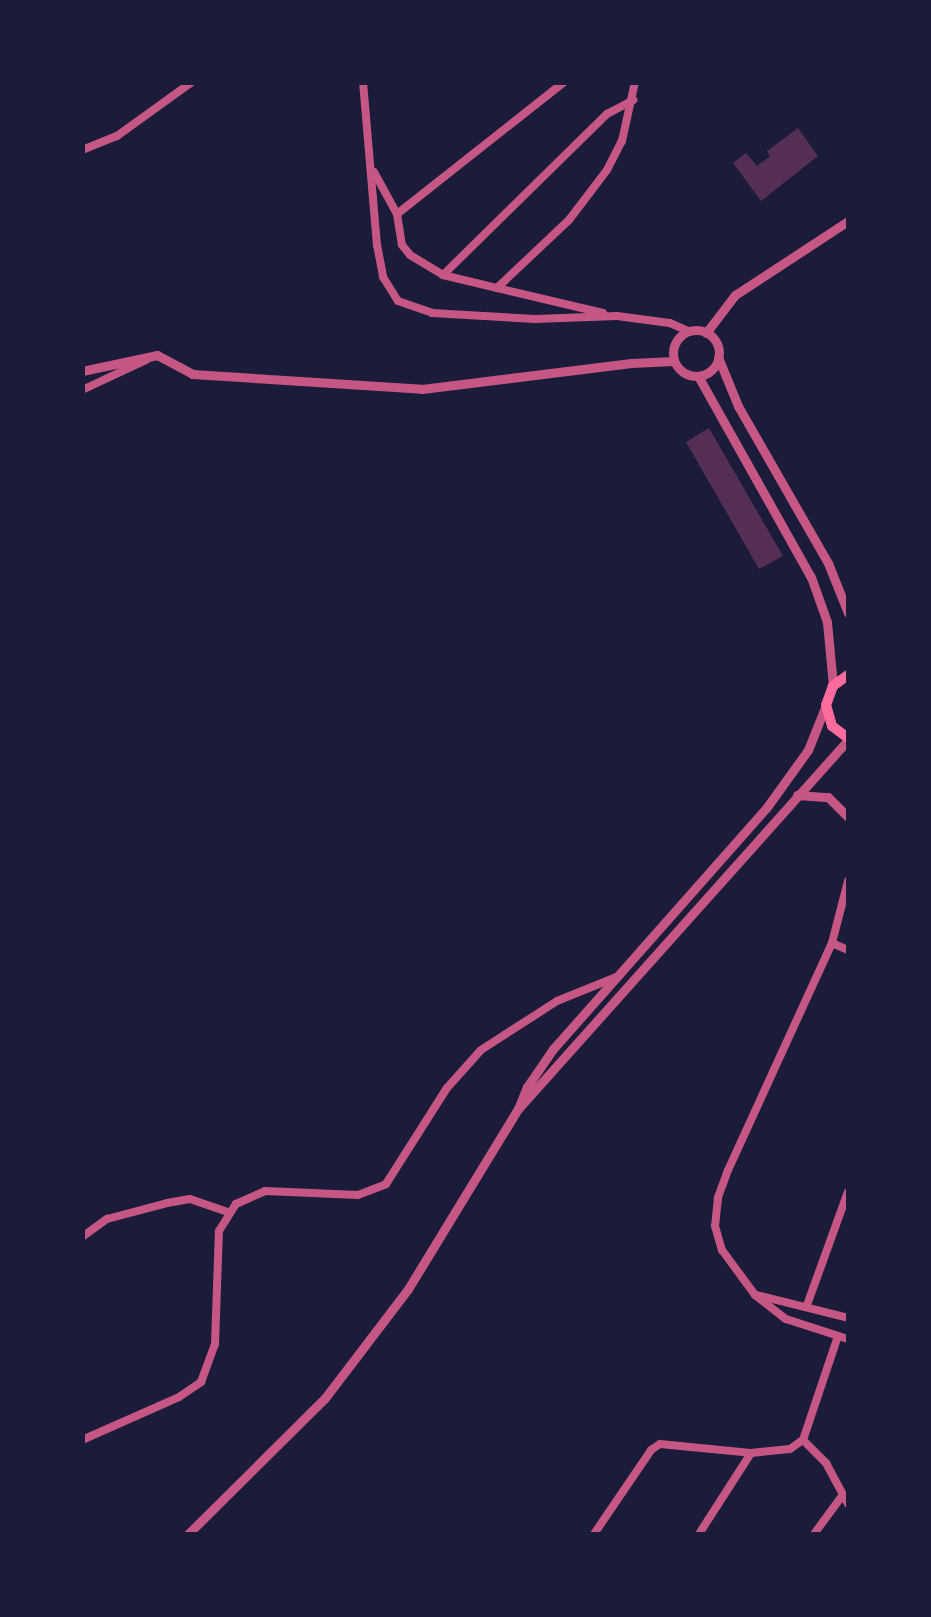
<!DOCTYPE html>
<style>
body{margin:0}
#map{position:relative;width:931px;height:1617px;overflow:hidden;background:#1b1b3a;font-family:"IBM Plex Sans",sans-serif}
div>[style]{position:absolute}
.building>*{inset:0;background:#542f53}
.minor>*{height:8px;margin:-4px;padding:0 4px;transform-origin:4px;border-radius:4px;background:#c65784}
.tertiary>*{height:9px;margin:-4.5px;padding:0 4.5px;transform-origin:4.5px;border-radius:4.5px;background:#c65784}
.tertiary>.ring{margin:-4.5px;padding:0;box-sizing:content-box;background:none;border:9px solid #c65784;border-radius:50%}
.secondary>*{height:10px;margin:-5px;padding:0 5px;transform-origin:5px;border-radius:5px;background:#ff6b9d}
span{translate:-50% -50%;white-space:nowrap;text-align:center;line-height:1.15;-webkit-text-stroke:10px #1b1b3a;paint-order:stroke}
.frame{position:absolute;inset:0;border:85px solid #1b1b3a;pointer-events:none}
</style>
<div id="map">
<div class="building">
<div style="clip-path:polygon(798px 128px,818px 156px,761px 201px,733px 163px,746px 153px,757px 166px,770px 156px,767px 151px)"></div>
<div style="clip-path:polygon(709px 428px,783px 556px,759px 569px,686px 442px)"></div>
</div>
<div class="minor">
<div style="left:363px;top:82px;width:164px;rotate:85.1deg"></div>
<div style="left:377px;top:245px;width:33px;rotate:79deg"></div>
<div style="left:383px;top:277px;width:28px;rotate:58deg"></div>
<div style="left:398px;top:301px;width:36px;rotate:19deg"></div>
<div style="left:432px;top:313px;width:103px;rotate:3.3deg"></div>
<div style="left:535px;top:319px;width:82px;rotate:-2.1deg"></div>
<div style="left:617px;top:316px;width:53px;rotate:7.5deg"></div>
<div style="left:670px;top:323px;width:22px;rotate:24deg"></div>
<div style="left:82px;top:150px;width:38px;rotate:-22deg"></div>
<div style="left:117px;top:136px;width:92px;rotate:-35.8deg"></div>
<div style="left:374px;top:172px;width:48px;rotate:61.3deg"></div>
<div style="left:397px;top:214px;width:31px;rotate:81deg"></div>
<div style="left:402px;top:245px;width:13px;rotate:51deg"></div>
<div style="left:410px;top:255px;width:39px;rotate:31deg"></div>
<div style="left:443px;top:275px;width:56px;rotate:13.5deg"></div>
<div style="left:397px;top:214px;width:213px;rotate:-38.3deg"></div>
<div style="left:443px;top:275px;width:230px;rotate:-44.5deg"></div>
<div style="left:607px;top:114px;width:30px;rotate:-28deg"></div>
<div style="left:603px;top:313px;width:109px;rotate:-166.7deg"></div>
<div style="left:497px;top:288px;width:99px;rotate:-43.4deg"></div>
<div style="left:569px;top:220px;width:63px;rotate:-52.8deg"></div>
<div style="left:607px;top:170px;width:33px;rotate:-63deg"></div>
<div style="left:622px;top:141px;width:60px;rotate:-77.6deg"></div>
<div style="left:82px;top:390px;width:71px;rotate:-25.1deg"></div>
<div style="left:848px;top:881px;width:64px;rotate:104.5deg"></div>
<div style="left:832px;top:943px;width:250px;rotate:114.6deg"></div>
<div style="left:728px;top:1170px;width:30px;rotate:110deg"></div>
<div style="left:718px;top:1198px;width:28px;rotate:96deg"></div>
<div style="left:715px;top:1226px;width:25px;rotate:74deg"></div>
<div style="left:722px;top:1250px;width:56px;rotate:53.7deg"></div>
<div style="left:755px;top:1295px;width:39px;rotate:38deg"></div>
<div style="left:786px;top:1319px;width:65px;rotate:17.9deg"></div>
<div style="left:832px;top:943px;width:17px;rotate:24deg"></div>
<div style="left:82px;top:1237px;width:31px;rotate:-36deg"></div>
<div style="left:107px;top:1219px;width:62px;rotate:-14.9deg"></div>
<div style="left:167px;top:1203px;width:23px;rotate:-10deg"></div>
<div style="left:190px;top:1199px;width:40px;rotate:18.9deg"></div>
<div style="left:756px;top:1295px;width:95px;rotate:14deg"></div>
<div style="left:807px;top:1305px;width:120px;rotate:-70.1deg"></div>
<div style="left:838px;top:1336px;width:110px;rotate:108.6deg"></div>
<div style="left:803px;top:1440px;width:33px;rotate:45deg"></div>
<div style="left:826px;top:1463px;width:47px;rotate:61.8deg"></div>
<div style="left:82px;top:1440px;width:106px;rotate:-23.9deg"></div>
<div style="left:179px;top:1397px;width:27px;rotate:-34deg"></div>
<div style="left:201px;top:1382px;width:40px;rotate:-69.8deg"></div>
<div style="left:215px;top:1344px;width:113px;rotate:-88deg"></div>
<div style="left:219px;top:1231px;width:32px;rotate:-58deg"></div>
<div style="left:236px;top:1204px;width:32px;rotate:-24deg"></div>
<div style="left:265px;top:1191px;width:93px;rotate:2.5deg"></div>
<div style="left:358px;top:1195px;width:30px;rotate:-21deg"></div>
<div style="left:386px;top:1184px;width:114px;rotate:-57.6deg"></div>
<div style="left:447px;top:1088px;width:51px;rotate:-48.2deg"></div>
<div style="left:481px;top:1050px;width:90px;rotate:-32.8deg"></div>
<div style="left:557px;top:1001px;width:64px;rotate:-22.1deg"></div>
<div style="left:594px;top:1534px;width:102px;rotate:-55.8deg"></div>
<div style="left:651px;top:1450px;width:11px;rotate:-34deg"></div>
<div style="left:660px;top:1444px;width:91px;rotate:5.6deg"></div>
<div style="left:751px;top:1453px;width:39px;rotate:-6deg"></div>
<div style="left:790px;top:1449px;width:16px;rotate:-35deg"></div>
<div style="left:699px;top:1534px;width:96px;rotate:-57.3deg"></div>
<div style="left:814px;top:1534px;width:47px;rotate:-53.6deg"></div>
</div>
<div class="tertiary">
<div class="ring" style="left:673px;top:330px;width:37px;height:37px"></div>
<div style="left:706px;top:333px;width:48px;rotate:-52.7deg"></div>
<div style="left:735px;top:295px;width:135px;rotate:-33.2deg"></div>
<div style="left:718px;top:357px;width:53px;rotate:67.8deg"></div>
<div style="left:738px;top:406px;width:181px;rotate:60.2deg"></div>
<div style="left:828px;top:563px;width:54px;rotate:68.2deg"></div>
<div style="left:82px;top:371px;width:77px;rotate:-12deg"></div>
<div style="left:157px;top:355px;width:40px;rotate:28deg"></div>
<div style="left:192px;top:374px;width:230px;rotate:3.7deg"></div>
<div style="left:422px;top:389px;width:211px;rotate:-7.1deg"></div>
<div style="left:631px;top:363px;width:43px;rotate:-2.7deg"></div>
<div style="left:698px;top:376px;width:231px;rotate:60.7deg"></div>
<div style="left:811px;top:577px;width:48px;rotate:70.4deg"></div>
<div style="left:827px;top:622px;width:64px;rotate:84.6deg"></div>
<div style="left:797px;top:795px;width:31px;rotate:4deg"></div>
<div style="left:828px;top:797px;width:28px;rotate:45deg"></div>
<div style="left:518px;top:1109px;width:24px;rotate:-68deg"></div>
<div style="left:527px;top:1087px;width:46px;rotate:-55.6deg"></div>
<div style="left:553px;top:1049px;width:323px;rotate:-48.5deg"></div>
<div style="left:767px;top:807px;width:70px;rotate:-54.3deg"></div>
<div style="left:808px;top:750px;width:48px;rotate:-68.2deg"></div>
<div style="left:188px;top:1534px;width:193px;rotate:-44.8deg"></div>
<div style="left:325px;top:1398px;width:137px;rotate:-52.7deg"></div>
<div style="left:408px;top:1289px;width:211px;rotate:-58.6deg"></div>
<div style="left:518px;top:1109px;width:495px;rotate:-48.2deg"></div>
</div>
<div class="secondary">
<div style="left:848px;top:675px;width:19px;rotate:144deg"></div>
<div style="left:833px;top:686px;width:20px;rotate:110deg"></div>
<div style="left:826px;top:705px;width:22px;rotate:74deg"></div>
<div style="left:832px;top:726px;width:20px;rotate:37deg"></div>
</div>
<div class="frame"></div>
</div>
